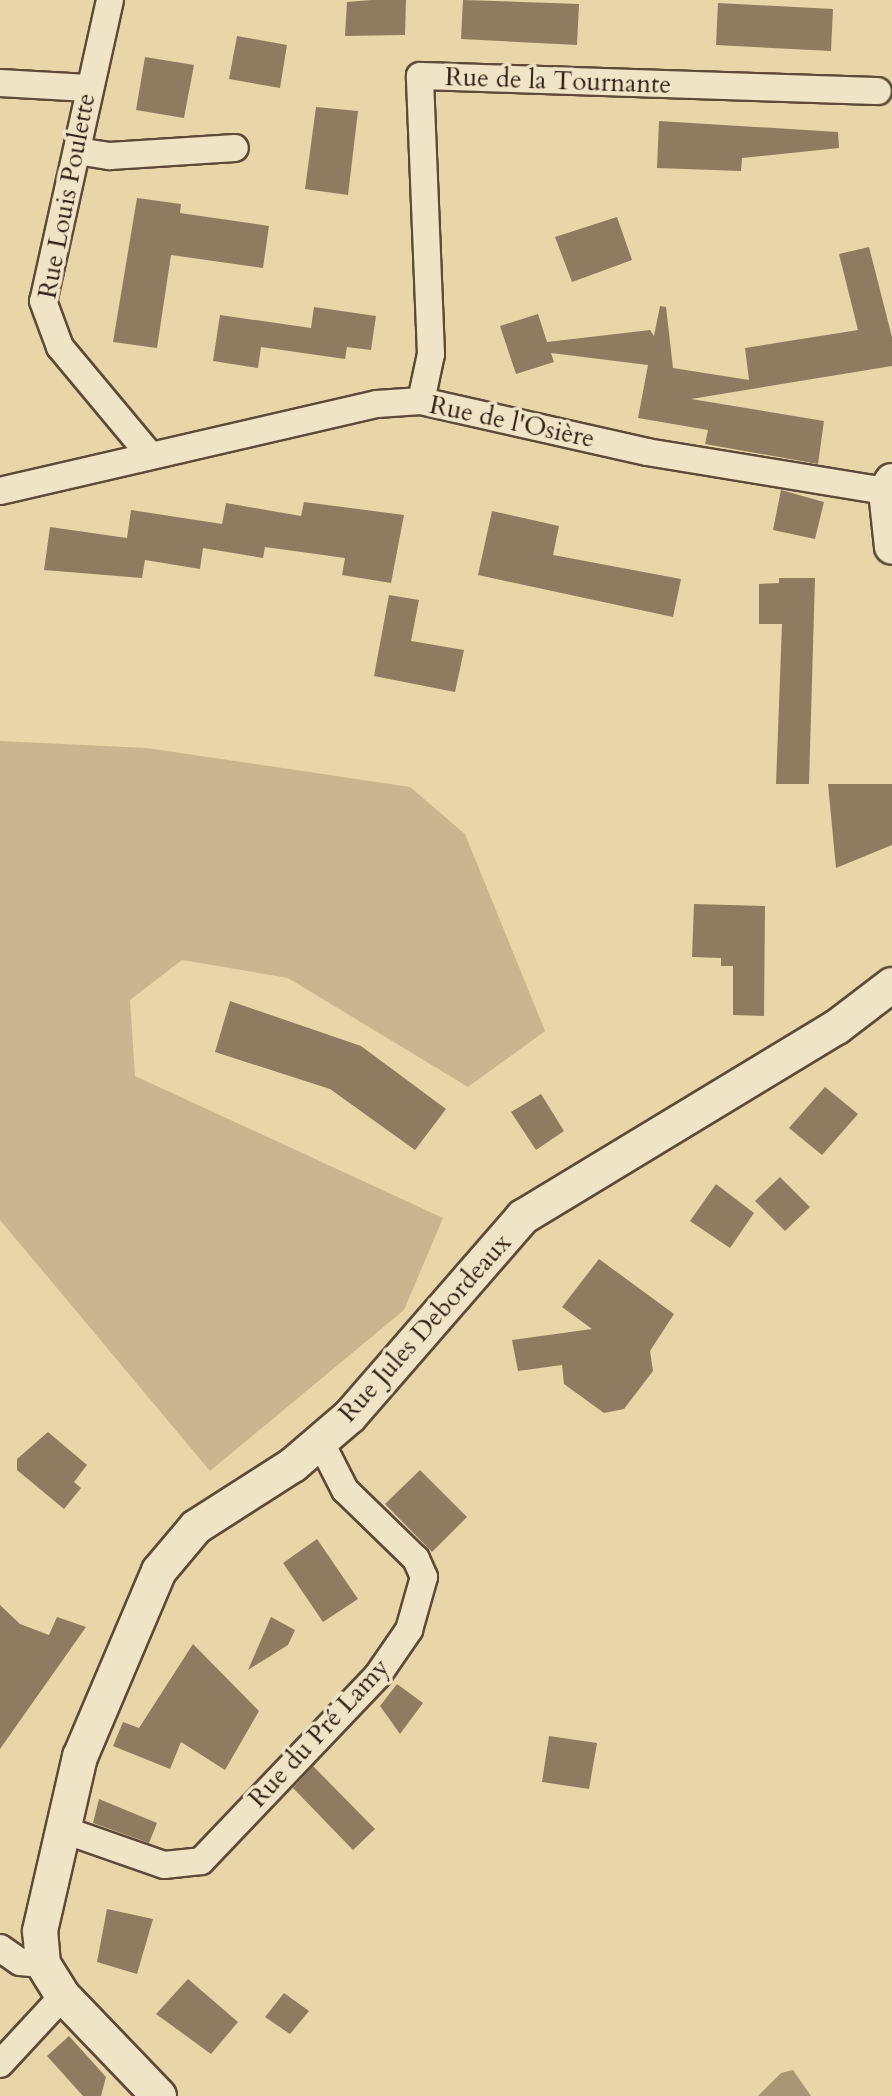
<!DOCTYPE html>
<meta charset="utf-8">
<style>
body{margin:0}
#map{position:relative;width:892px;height:2096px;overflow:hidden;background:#e8d5a8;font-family:Cardo,serif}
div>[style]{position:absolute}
.green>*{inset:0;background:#c9b68e}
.water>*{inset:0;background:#a99675}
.building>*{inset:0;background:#8f7c60}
.roads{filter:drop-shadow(2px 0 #5d4a38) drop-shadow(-2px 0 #5d4a38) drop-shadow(0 2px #5d4a38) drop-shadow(0 -2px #5d4a38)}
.minor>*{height:26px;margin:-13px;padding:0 13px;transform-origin:13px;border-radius:13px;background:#f0e4c6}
.tertiary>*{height:34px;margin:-17px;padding:0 17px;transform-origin:17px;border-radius:17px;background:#f0e4c6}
span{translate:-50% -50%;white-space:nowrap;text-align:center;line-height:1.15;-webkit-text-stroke:7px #f0e4c6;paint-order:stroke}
.street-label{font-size:26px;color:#2f1c12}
</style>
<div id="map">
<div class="green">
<div style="clip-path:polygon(0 741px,147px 748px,410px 787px,465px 834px,545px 1031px,468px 1087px,288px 978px,182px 960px,130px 1000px,135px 1076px,443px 1218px,404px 1310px,210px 1471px,0 1220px)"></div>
</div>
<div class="water">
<div style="clip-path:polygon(793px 2070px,811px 2096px,758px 2096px,781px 2073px)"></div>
</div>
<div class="building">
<div style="clip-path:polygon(372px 0,406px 0,405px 35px,345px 36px,347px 2px)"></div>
<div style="clip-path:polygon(463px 0,579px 4px,577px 45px,461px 39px)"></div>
<div style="clip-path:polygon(718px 3px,833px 9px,831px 51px,716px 45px)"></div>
<div style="clip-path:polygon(237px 36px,287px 45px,280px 88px,229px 79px)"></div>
<div style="clip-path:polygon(145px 57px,194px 65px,184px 118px,136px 110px)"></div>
<div style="clip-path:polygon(316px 107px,358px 111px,348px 195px,305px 189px)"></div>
<div style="clip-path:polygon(659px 121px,838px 132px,839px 148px,742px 158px,741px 171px,657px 168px)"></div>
<div style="clip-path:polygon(137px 198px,181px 204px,180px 213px,269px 226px,263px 268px,171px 255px,157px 348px,113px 342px)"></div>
<div style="clip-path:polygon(617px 217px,632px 260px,572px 282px,555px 237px)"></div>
<div style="clip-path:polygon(869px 247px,892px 337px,892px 366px,691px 399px,824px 421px,818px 464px,705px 444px,708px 430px,638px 418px,648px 365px,551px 353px,554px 362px,516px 374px,500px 326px,538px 314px,547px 342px,650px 330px,654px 336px,660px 306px,666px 307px,673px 368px,749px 380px,745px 348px,858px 330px,839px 254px)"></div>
<div style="clip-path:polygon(314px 307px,376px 316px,371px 350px,347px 347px,345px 359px,261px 347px,258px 368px,213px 361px,220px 315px,311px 328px)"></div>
<div style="clip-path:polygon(781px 490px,824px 502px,815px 539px,773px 530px)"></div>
<div style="clip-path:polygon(304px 502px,404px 515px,391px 583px,342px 575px,345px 558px,265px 547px,263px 558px,203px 548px,200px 569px,145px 560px,142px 578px,44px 570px,50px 527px,127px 538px,131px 510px,222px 524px,226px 503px,301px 516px)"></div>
<div style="clip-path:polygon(492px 511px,559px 526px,553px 555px,681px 579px,673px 617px,478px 575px)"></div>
<div style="clip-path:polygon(779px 578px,815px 578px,809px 784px,776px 784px,782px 624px,759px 624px,759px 584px,779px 583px)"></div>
<div style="clip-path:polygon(389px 595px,419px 600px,411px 641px,464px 650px,455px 692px,374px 676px)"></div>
<div style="clip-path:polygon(828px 784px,892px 784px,892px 845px,836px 868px)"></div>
<div style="clip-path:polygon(694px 904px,765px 906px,764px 1016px,733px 1015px,733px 966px,721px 966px,721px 958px,692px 957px)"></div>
<div style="clip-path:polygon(230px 1001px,361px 1046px,446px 1109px,415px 1150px,330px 1089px,215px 1052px)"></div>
<div style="clip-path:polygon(825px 1087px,858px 1114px,822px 1155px,789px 1128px)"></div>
<div style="clip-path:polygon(541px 1094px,564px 1131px,536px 1150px,511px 1112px)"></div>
<div style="clip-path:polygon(780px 1177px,810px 1207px,785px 1231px,755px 1201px)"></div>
<div style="clip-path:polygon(716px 1184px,754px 1213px,730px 1248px,690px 1221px)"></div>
<div style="clip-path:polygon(599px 1259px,674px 1314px,650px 1351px,653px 1371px,624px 1409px,604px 1413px,564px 1384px,562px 1365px,518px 1371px,512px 1340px,592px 1329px,562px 1307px)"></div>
<div style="clip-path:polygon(48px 1432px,87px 1465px,74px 1482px,81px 1488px,64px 1509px,17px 1470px,17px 1459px)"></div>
<div style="clip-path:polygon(420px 1470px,467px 1517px,432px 1552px,385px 1504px)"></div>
<div style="clip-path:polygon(317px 1539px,358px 1599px,323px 1622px,283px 1563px)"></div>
<div style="clip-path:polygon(0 1605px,20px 1624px,49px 1635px,57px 1617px,86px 1627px,0 1749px)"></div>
<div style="clip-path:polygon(271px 1617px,295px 1630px,288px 1645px,248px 1670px)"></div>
<div style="clip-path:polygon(193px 1644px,259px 1711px,225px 1770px,181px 1742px,170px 1769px,113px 1746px,123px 1722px,139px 1728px)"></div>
<div style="clip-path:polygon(397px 1684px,423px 1703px,400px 1734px,380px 1706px)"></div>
<div style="clip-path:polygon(549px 1736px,597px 1743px,589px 1789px,542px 1782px)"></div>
<div style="clip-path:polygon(313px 1766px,375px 1829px,353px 1850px,293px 1788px)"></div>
<div style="clip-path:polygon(99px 1799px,157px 1823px,149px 1843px,93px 1823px)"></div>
<div style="clip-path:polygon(107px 1909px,153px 1919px,137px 1974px,97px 1962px)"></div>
<div style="clip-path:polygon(188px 1979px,238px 2022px,211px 2054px,156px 2014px)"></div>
<div style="clip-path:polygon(284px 1993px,309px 2011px,290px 2034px,265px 2017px)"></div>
<div style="clip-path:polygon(69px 2036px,106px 2077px,101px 2096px,83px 2096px,47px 2056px)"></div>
</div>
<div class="roads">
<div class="minor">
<div style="left:110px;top:0;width:308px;rotate:102.5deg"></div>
<div style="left:43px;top:301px;width:49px;rotate:69.7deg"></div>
<div style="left:60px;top:347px;width:139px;rotate:50.2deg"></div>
<div style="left:0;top:83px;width:88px;rotate:3.3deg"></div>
<div style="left:77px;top:151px;width:33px;rotate:9deg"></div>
<div style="left:110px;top:156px;width:125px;rotate:-3.7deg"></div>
<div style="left:421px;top:401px;width:48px;rotate:-78deg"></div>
<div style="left:431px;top:354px;width:278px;rotate:-92.3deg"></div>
<div style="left:420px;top:76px;width:458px;rotate:1.9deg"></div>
<div style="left:0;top:491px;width:387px;rotate:-13deg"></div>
<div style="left:377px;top:404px;width:44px;rotate:-3.9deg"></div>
<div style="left:421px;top:401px;width:232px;rotate:12.7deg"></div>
<div style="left:647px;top:452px;width:242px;rotate:9.3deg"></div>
<div style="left:64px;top:1830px;width:106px;rotate:19.3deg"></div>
<div style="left:164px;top:1865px;width:37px;rotate:-6deg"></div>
<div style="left:201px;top:1861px;width:257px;rotate:-46.4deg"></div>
<div style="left:378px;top:1675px;width:55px;rotate:-55.4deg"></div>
<div style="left:409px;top:1630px;width:55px;rotate:-74.2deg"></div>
<div style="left:424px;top:1577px;width:20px;rotate:-114deg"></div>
<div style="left:416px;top:1559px;width:99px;rotate:-135.8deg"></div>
<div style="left:345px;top:1490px;width:55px;rotate:-117deg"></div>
<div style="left:0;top:1948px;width:24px;rotate:35deg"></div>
<div style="left:20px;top:1962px;width:23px;rotate:5deg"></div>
<div style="left:0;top:2064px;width:93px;rotate:-47.2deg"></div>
</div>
<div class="tertiary">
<div style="left:892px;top:481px;width:12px;rotate:121deg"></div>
<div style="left:886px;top:491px;width:56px;rotate:83.9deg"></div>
<div style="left:159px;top:2096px;width:139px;rotate:-133.8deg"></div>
<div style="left:63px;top:1996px;width:38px;rotate:-122deg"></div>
<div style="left:43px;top:1964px;width:33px;rotate:-95deg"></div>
<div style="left:40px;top:1931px;width:179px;rotate:-77.1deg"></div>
<div style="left:80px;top:1757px;width:202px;rotate:-67deg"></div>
<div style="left:159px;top:1571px;width:57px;rotate:-49.9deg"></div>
<div style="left:196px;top:1527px;width:115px;rotate:-32.6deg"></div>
<div style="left:293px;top:1465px;width:75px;rotate:-40.7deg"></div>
<div style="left:350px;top:1416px;width:264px;rotate:-49deg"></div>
<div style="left:523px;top:1217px;width:367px;rotate:-31.2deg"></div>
<div style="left:837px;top:1027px;width:69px;rotate:-37.4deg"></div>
</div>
</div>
<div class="street-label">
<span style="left:558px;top:81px;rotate:2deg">Rue de la Tournante</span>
<span style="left:67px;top:196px;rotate:-79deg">Rue Louis Poulette</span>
<span style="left:512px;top:422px;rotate:12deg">Rue de l'Osière</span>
<span style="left:425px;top:1328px;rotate:-48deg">Rue Jules Debordeaux</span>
<span style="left:319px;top:1733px;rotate:-47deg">Rue du Pré Lamy</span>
</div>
</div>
